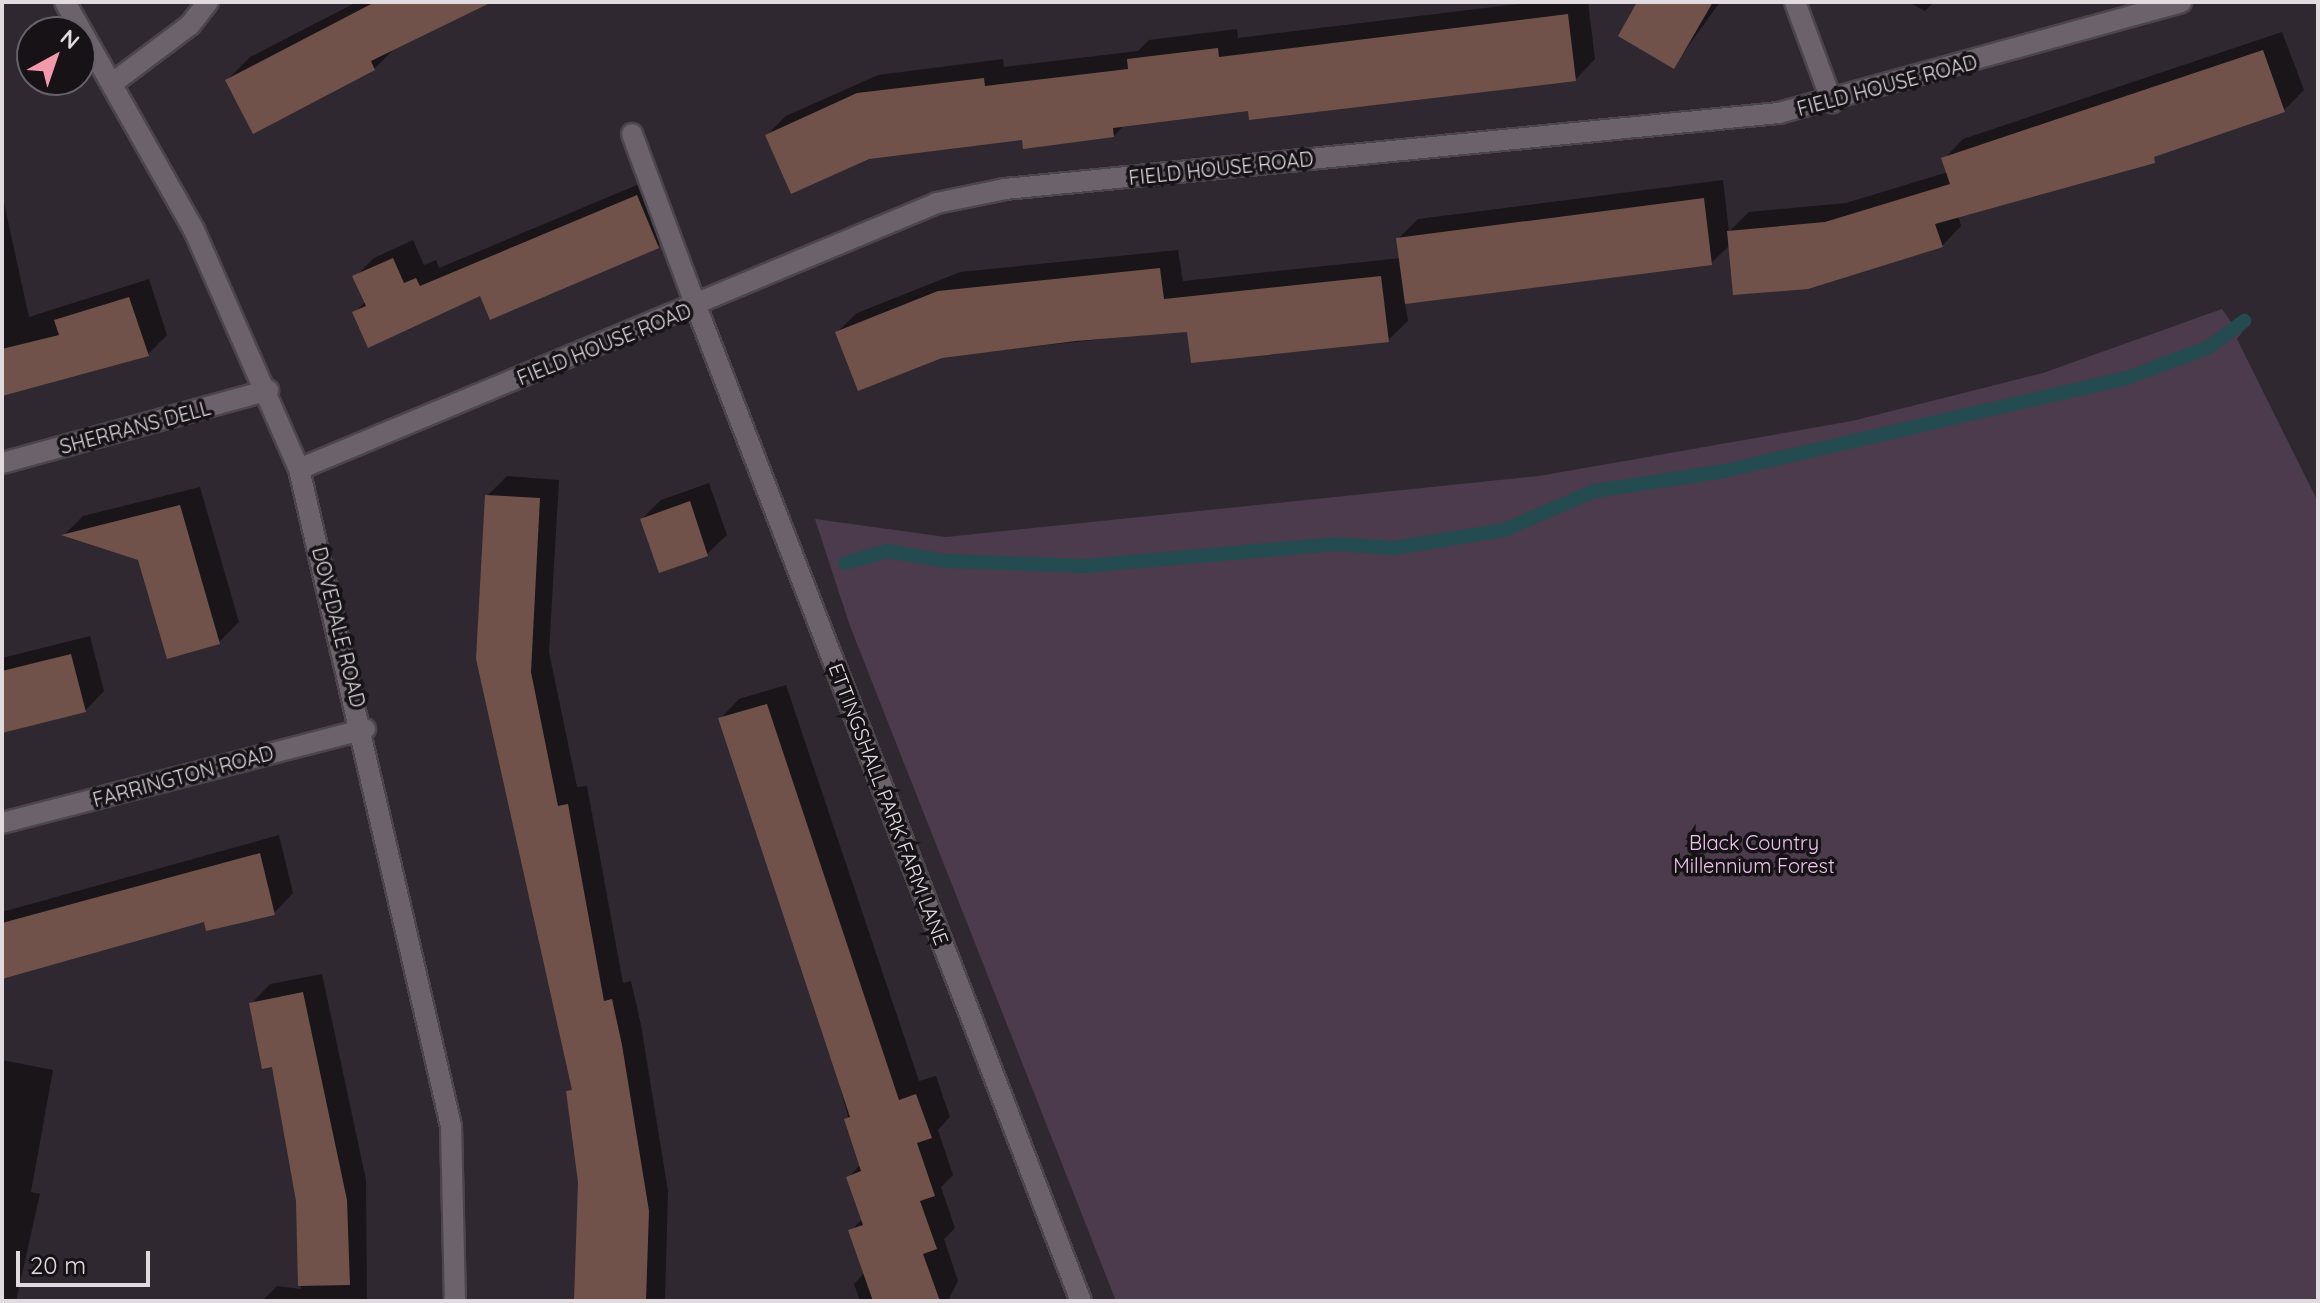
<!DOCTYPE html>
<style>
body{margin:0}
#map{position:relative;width:2320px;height:1303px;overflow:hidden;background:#302830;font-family:Quicksand,sans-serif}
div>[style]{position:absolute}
.green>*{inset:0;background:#4c3b4c}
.shadow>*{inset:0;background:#0007}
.stream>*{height:14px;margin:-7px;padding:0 7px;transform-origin:7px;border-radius:7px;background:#244b50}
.building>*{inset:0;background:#71524a}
.roads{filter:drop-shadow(2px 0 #4c464c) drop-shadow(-2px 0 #4c464c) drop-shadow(0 2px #4c464c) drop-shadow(0 -2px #4c464c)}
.lane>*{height:20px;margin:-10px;padding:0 10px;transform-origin:10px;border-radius:10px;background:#6c626c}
.street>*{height:20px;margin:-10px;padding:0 10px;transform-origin:10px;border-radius:10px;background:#6c626c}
.secondary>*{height:20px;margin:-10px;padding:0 10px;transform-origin:10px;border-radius:10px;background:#6c626c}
span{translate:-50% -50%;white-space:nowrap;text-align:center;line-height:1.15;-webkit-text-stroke:7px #161216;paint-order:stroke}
.street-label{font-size:20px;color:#e1dbe0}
.park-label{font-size:20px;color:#eec3ee}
.frame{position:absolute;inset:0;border:4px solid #e1dbe0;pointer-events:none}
.north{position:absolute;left:16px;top:16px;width:80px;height:80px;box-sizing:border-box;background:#161216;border:2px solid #676267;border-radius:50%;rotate:40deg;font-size:22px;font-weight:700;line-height:32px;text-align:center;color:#e1dbe0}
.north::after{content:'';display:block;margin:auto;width:28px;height:36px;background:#f29aac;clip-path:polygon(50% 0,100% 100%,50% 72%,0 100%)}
.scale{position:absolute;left:16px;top:1251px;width:134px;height:36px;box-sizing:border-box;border:4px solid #e1dbe0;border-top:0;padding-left:10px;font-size:24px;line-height:28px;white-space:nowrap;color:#e1dbe0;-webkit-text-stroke:6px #161216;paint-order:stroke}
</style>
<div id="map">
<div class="green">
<div style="clip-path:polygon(2222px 309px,2231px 322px,2242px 317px,2247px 325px,2237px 339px,2318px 502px,2318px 1301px,1116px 1301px,850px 626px,815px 519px,946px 537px,1539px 476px,1852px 421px,2043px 373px)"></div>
</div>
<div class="shadow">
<div style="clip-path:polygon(357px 2px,486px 2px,396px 47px,374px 69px,227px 80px,250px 57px)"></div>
<div style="clip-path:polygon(1534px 2px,1588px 2px,1595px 59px,1576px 79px,1250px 108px,1125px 124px,1114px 136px,767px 135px,786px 116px,878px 75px,1003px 59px,1004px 67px,1138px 51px,1149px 40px,1237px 29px,1238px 38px)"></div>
<div style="clip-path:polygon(1640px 2px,1720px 2px,1674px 66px)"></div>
<div style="clip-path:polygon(1908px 2px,1934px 2px,1925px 11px)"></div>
<div style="clip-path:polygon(2282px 32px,2304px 90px,2284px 110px,2071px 186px,2069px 179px,1958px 215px,1961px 226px,1942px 246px,1731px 244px,1711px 263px,1405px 302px,1408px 321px,1388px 340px,1189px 330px,942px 356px,837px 332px,857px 313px,960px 272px,1178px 250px,1183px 281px,1401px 258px,1398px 239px,1418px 219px,1723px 180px,1729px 232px,1749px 212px,1846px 203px,1948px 172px,1944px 159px,1963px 139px)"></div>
<div style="clip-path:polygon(656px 177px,677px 227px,658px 246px,481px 293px,354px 313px,366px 301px,355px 277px,374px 258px,413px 240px,424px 265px,436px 260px,439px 268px)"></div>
<div style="clip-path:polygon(2px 194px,29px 317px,149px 279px,167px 335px,148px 354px,2px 393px)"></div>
<div style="clip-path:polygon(507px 476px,559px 480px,549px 652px,577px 787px,587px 786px,623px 983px,631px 981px,641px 1025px,668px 1191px,665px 1301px,576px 1301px,580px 1182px,573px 1086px,487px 496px)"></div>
<div style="clip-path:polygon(709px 483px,727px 535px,707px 554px,660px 570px,642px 519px,661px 500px)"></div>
<div style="clip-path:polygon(200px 487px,239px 622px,219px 642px,168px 656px,140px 558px,65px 534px,83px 516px)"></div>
<div style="clip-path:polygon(90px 636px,104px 691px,85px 711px,2px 729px,2px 658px)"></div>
<div style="clip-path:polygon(786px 685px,919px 1081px,936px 1076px,950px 1117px,938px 1130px,953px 1175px,941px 1187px,955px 1228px,944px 1239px,958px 1281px,948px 1301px,860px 1301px,854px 1284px,865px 1272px,851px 1231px,863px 1218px,849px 1177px,861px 1164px,817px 1002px,720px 719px,739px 699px)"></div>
<div style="clip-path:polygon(279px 835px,293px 893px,274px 913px,205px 920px,2px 977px,2px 912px)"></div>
<div style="clip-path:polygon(322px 974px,366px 1180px,367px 1301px,262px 1301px,277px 1286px,301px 1289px,298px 1201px,274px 1065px,251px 1004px,270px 984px)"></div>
<div style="clip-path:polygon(2px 1060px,53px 1070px,31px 1192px,40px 1194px,16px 1301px,2px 1301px)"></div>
</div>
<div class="stream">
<div style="left:845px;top:563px;width:44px;rotate:-15.9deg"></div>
<div style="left:887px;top:551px;width:61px;rotate:9.5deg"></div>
<div style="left:947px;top:561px;width:137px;rotate:2.1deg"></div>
<div style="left:1084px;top:566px;width:251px;rotate:-5deg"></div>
<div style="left:1334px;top:544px;width:60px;rotate:3.8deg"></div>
<div style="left:1394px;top:548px;width:111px;rotate:-9.3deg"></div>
<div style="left:1504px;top:530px;width:98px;rotate:-23.4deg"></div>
<div style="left:1594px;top:491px;width:132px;rotate:-8.7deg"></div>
<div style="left:1724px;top:471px;width:414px;rotate:-13deg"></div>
<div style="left:2127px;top:378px;width:88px;rotate:-20.7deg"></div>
<div style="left:2209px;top:347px;width:44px;rotate:-36.6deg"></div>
</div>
<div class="building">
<div style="clip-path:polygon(375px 2px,492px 2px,371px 61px,375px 70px,253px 134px,225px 80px)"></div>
<div style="clip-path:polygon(1637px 2px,1713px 2px,1674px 69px,1618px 36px)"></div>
<div style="clip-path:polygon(1568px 14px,1576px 81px,1249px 120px,1248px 111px,1113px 128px,1114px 137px,1023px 149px,1022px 140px,869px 159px,791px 194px,765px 135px,857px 93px,984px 78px,985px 86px,1128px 69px,1127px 59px,1218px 48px,1219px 57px)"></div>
<div style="clip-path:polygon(2263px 50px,2285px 112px,2154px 157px,2155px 163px,1935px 224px,1943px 247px,1808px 289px,1733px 295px,1727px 231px,1825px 222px,1950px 184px,1941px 158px)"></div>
<div style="clip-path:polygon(637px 195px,659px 248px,490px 320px,480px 296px,368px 348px,352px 312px,366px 306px,352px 276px,393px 258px,404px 283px,416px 278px,420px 286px)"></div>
<div style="clip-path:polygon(1704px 198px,1712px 265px,1405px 304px,1396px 238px)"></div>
<div style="clip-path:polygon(1160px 268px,1164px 299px,1381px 276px,1389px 342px,1191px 363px,1187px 332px,1076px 341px,942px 358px,858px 391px,835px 332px,938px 291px)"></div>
<div style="clip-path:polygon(129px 297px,149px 356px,2px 396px,2px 349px,59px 335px,54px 320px)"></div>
<div style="clip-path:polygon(485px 495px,540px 498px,531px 672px,558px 806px,568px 804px,604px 1001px,612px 999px,622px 1045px,649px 1211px,646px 1301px,574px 1301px,578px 1182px,566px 1091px,572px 1090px,476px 659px)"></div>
<div style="clip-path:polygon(690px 501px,708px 556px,659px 573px,640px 519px)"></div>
<div style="clip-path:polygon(180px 505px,220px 644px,167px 659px,138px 560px,61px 535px)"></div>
<div style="clip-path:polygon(71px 654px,86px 712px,2px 733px,2px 671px)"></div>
<div style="clip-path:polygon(767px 704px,899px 1100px,916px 1094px,932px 1138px,917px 1143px,935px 1196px,920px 1201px,937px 1249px,923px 1254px,940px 1301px,873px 1301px,848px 1230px,863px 1225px,846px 1177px,861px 1171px,844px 1119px,850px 1117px,718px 718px)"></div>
<div style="clip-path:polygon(260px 853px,275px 915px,206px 931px,204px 922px,2px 979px,2px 923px)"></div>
<div style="clip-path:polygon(303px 992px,347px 1200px,350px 1285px,298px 1286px,296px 1201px,272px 1067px,262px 1069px,249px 1003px)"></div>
</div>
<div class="roads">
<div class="lane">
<div style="left:632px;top:134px;width:184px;rotate:69.6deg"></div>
</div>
<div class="street">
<div style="left:1795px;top:2px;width:107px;rotate:69.7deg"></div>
<div style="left:114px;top:82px;width:95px;rotate:-36.9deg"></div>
<div style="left:190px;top:25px;width:29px;rotate:-52deg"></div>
<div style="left:696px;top:306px;width:1067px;rotate:68.85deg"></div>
<div style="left:2px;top:463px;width:276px;rotate:-15.3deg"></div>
<div style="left:299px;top:469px;width:691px;rotate:-22.63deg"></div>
<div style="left:937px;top:203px;width:69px;rotate:-11.6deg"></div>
<div style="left:1005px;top:189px;width:778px;rotate:-5.61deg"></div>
<div style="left:1779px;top:113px;width:417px;rotate:-15.4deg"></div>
<div style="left:2px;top:823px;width:375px;rotate:-14.5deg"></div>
</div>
<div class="secondary">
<div style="left:65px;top:2px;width:262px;rotate:60.5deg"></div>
<div style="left:194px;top:230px;width:261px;rotate:66.3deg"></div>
<div style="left:299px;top:469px;width:674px;rotate:76.97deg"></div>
<div style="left:451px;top:1126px;width:175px;rotate:88.7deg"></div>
</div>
</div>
<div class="street-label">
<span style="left:1887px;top:85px;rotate:-15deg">FIELD HOUSE ROAD</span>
<span style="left:1221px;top:168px;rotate:-6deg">FIELD HOUSE ROAD</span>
<span style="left:604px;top:344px;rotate:-22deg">FIELD HOUSE ROAD</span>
<span style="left:135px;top:427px;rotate:-15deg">SHERRANS DELL</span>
<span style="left:339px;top:627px;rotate:76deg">DOVEDALE ROAD</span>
<span style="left:183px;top:776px;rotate:-15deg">FARRINGTON ROAD</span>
<span style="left:889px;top:804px;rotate:69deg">ETTINGSHALL PARK FARM LANE</span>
</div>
<div class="park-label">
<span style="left:1754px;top:854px">Black Country<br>Millennium Forest</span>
</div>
<div class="frame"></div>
<div class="north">N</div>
<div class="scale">20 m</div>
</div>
